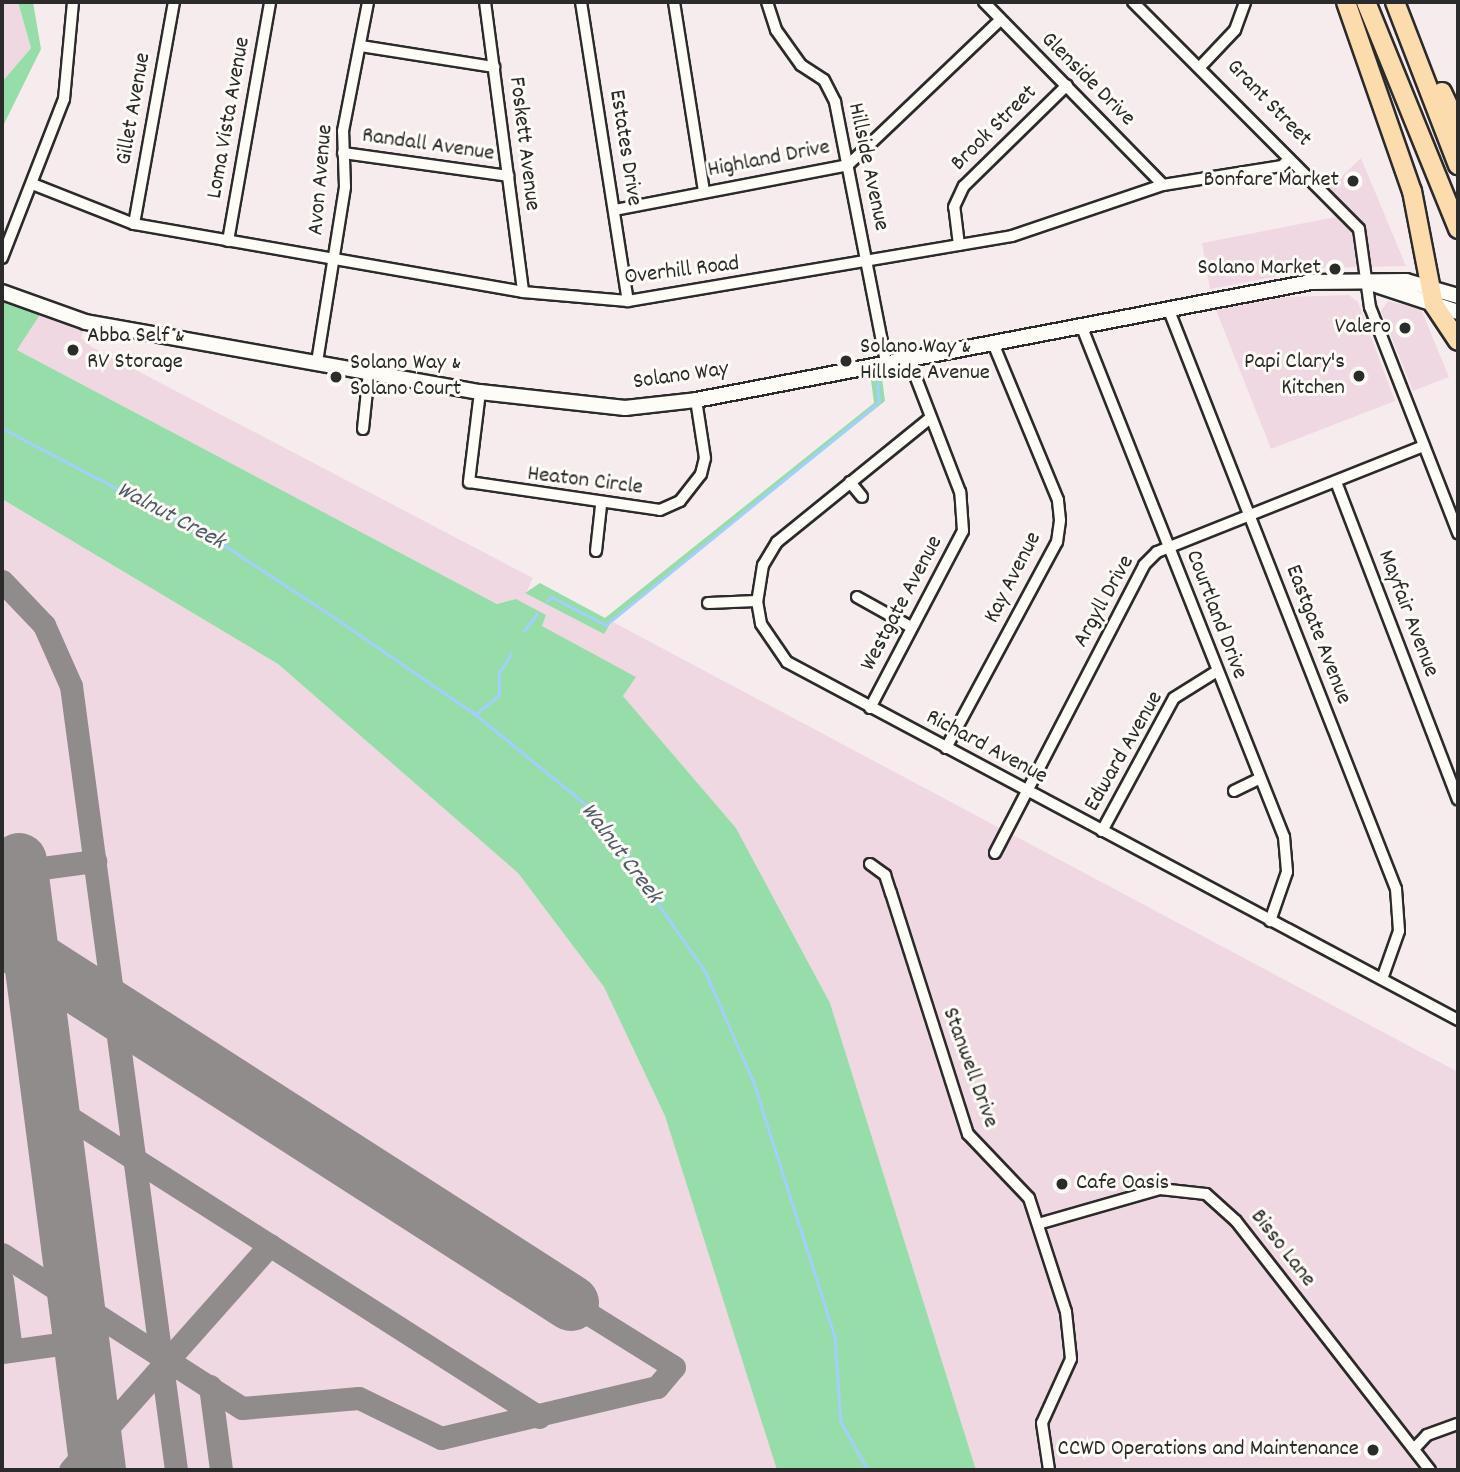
<!DOCTYPE html>
<style>
body{margin:0}
#map{position:relative;width:1460px;height:1472px;overflow:hidden;background:#f7eced;font-family:Dekko,sans-serif}
div>[style]{position:absolute}
.built>*{inset:0;background:#f0d8e2}
.green>*{inset:0;background:#97ddaa}
.stream>*{height:2.5px;margin:-1.25px;padding:0 1.25px;transform-origin:1.25px;border-radius:1.25px;background:#a3cffd}
.taxiway>*{height:23px;margin:-11.5px;padding:0 11.5px;transform-origin:11.5px;border-radius:11.5px;background:#918c8c}
.runway>*{height:56px;margin:-28px;padding:0 28px;transform-origin:28px;border-radius:28px;background:#918c8c}
.roads{filter:drop-shadow(2px 0 #2b2b2b) drop-shadow(-2px 0 #2b2b2b) drop-shadow(0 2px #2b2b2b) drop-shadow(0 -2px #2b2b2b)}
.street>*{height:10px;margin:-5px;padding:0 5px;transform-origin:5px;border-radius:5px;background:#fdfcf7}
.secondary>*{height:14px;margin:-7px;padding:0 7px;transform-origin:7px;border-radius:7px;background:#fdfcf7}
.highway>*{height:18px;margin:-9px;padding:0 9px;transform-origin:9px;border-radius:9px;background:#fcdcac}
.dots>*{width:19px;height:19px;translate:-50% -50%;box-sizing:border-box;border:4px solid #fdfcf7;border-radius:50%}
span{translate:-50% -50%;white-space:nowrap;text-align:center;line-height:1.15;-webkit-text-stroke:6px #fdfcf7;paint-order:stroke}
.street-label{font-size:23px;color:#2b2b2b}
.poi-label{font-size:23px;color:#2b2b2b}
.right{translate:-100% -50%;text-align:right}
.left{translate:0 -50%;text-align:left}
.water-label{font-size:24px;color:#4f5c6a;font-style:italic}
.frame{position:absolute;inset:0;border:4px solid #2b2b2b;pointer-events:none}
</style>
<div id="map">
<div class="built">
<div style="clip-path:polygon(2px 2px,18px 2px,31px 48px,2px 82px)"></div>
<div style="clip-path:polygon(1361px 158px,1406px 266px,1321px 268px,1210px 289px,1202px 243px,1346px 215px,1325px 192px)"></div>
<div style="clip-path:polygon(1349px 295px,1358px 302px,1395px 401px,1271px 449px,1216px 310px,1285px 297px)"></div>
<div style="clip-path:polygon(1388px 301px,1421px 309px,1449px 377px,1413px 391px,1381px 311px)"></div>
<div style="clip-path:polygon(43px 310px,86px 322px,81px 338px,92px 347px,533px 578px,526px 593px,604px 633px,613px 622px,1458px 1072px,1458px 1470px,976px 1470px,830px 1003px,736px 828px,623px 696px,635px 677px,541px 626px,516px 599px,497px 604px,17px 350px)"></div>
<div style="clip-path:polygon(2px 499px,278px 664px,518px 873px,604px 987px,665px 1116px,778px 1470px,2px 1470px)"></div>
</div>
<div class="green">
<div style="clip-path:polygon(18px 2px,33px 2px,41px 49px,2px 128px,2px 82px,31px 48px)"></div>
<div style="clip-path:polygon(2px 292px,43px 310px,17px 350px,497px 604px,516px 599px,546px 615px,542px 626px,636px 677px,623px 696px,736px 828px,830px 1003px,976px 1470px,777px 1470px,665px 1116px,604px 987px,518px 873px,278px 664px,2px 499px)"></div>
<div style="clip-path:polygon(880px 363px,885px 401px,614px 618px,604px 634px,525px 593px,540px 583px,605px 618px,874px 403px,869px 365px)"></div>
</div>
<div class="stream">
<div style="left:2px;top:428px;width:247px;rotate:27.7deg"></div>
<div style="left:221px;top:543px;width:124px;rotate:33.2deg"></div>
<div style="left:325px;top:611px;width:182px;rotate:34.5deg"></div>
<div style="left:475px;top:714px;width:154px;rotate:39.2deg"></div>
<div style="left:594px;top:811px;width:197px;rotate:55.3deg"></div>
<div style="left:706px;top:973px;width:120px;rotate:66.4deg"></div>
<div style="left:754px;top:1083px;width:267px;rotate:72.3deg"></div>
<div style="left:835px;top:1337px;width:85px;rotate:86deg"></div>
<div style="left:841px;top:1422px;width:55px;rotate:60.6deg"></div>
<div style="left:547px;top:601px;width:6px;rotate:-39deg"></div>
<div style="left:552px;top:597px;width:61px;rotate:27.4deg"></div>
<div style="left:606px;top:625px;width:340px;rotate:-39.2deg"></div>
<div style="left:870px;top:410px;width:12px;rotate:-42deg"></div>
<div style="left:879px;top:402px;width:19px;rotate:-96deg"></div>
<div style="left:524px;top:631px;width:21px;rotate:-53deg"></div>
<div style="left:477px;top:713px;width:28px;rotate:-39deg"></div>
<div style="left:499px;top:695px;width:22px;rotate:-90deg"></div>
<div style="left:499px;top:673px;width:22px;rotate:-58deg"></div>
</div>
<div class="taxiway">
<div style="left:2px;top:581px;width:61px;rotate:46.3deg"></div>
<div style="left:44px;top:625px;width:67px;rotate:66.1deg"></div>
<div style="left:71px;top:686px;width:791px;rotate:82.37deg"></div>
<div style="left:20px;top:871px;width:76px;rotate:-7.6deg"></div>
<div style="left:50px;top:1105px;width:580px;rotate:32.54deg"></div>
<div style="left:2px;top:1254px;width:285px;rotate:32.7deg"></div>
<div style="left:242px;top:1408px;width:117px;rotate:-4.9deg"></div>
<div style="left:359px;top:1398px;width:91px;rotate:26deg"></div>
<div style="left:441px;top:1438px;width:222px;rotate:-13.3deg"></div>
<div style="left:657px;top:1387px;width:26px;rotate:-50deg"></div>
<div style="left:674px;top:1367px;width:121px;rotate:-148.1deg"></div>
<div style="left:2px;top:1280px;width:71px;rotate:82.7deg"></div>
<div style="left:2px;top:1352px;width:80px;rotate:-7.9deg"></div>
<div style="left:210px;top:1386px;width:85px;rotate:82.5deg"></div>
<div style="left:70px;top:1470px;width:301px;rotate:-48.4deg"></div>
</div>
<div class="runway">
<div style="left:19px;top:861px;width:614px;rotate:82.61deg"></div>
<div style="left:2px;top:938px;width:676px;rotate:32.68deg"></div>
</div>
<div class="roads">
<div class="street">
<div style="left:485px;top:2px;width:292px;rotate:82.5deg"></div>
<div style="left:581px;top:2px;width:303px;rotate:81.1deg"></div>
<div style="left:674px;top:2px;width:192px;rotate:81deg"></div>
<div style="left:767px;top:2px;width:29px;rotate:72deg"></div>
<div style="left:776px;top:30px;width:43px;rotate:54.5deg"></div>
<div style="left:801px;top:65px;width:27px;rotate:33deg"></div>
<div style="left:824px;top:80px;width:25px;rotate:63deg"></div>
<div style="left:835px;top:102px;width:265px;rotate:78.9deg"></div>
<div style="left:984px;top:2px;width:256px;rotate:45.6deg"></div>
<div style="left:1133px;top:2px;width:320px;rotate:45.1deg"></div>
<div style="left:1359px;top:229px;width:79px;rotate:82deg"></div>
<div style="left:1370px;top:307px;width:243px;rotate:68.7deg"></div>
<div style="left:361px;top:46px;width:135px;rotate:9deg"></div>
<div style="left:1200px;top:67px;width:51px;rotate:-46.6deg"></div>
<div style="left:1235px;top:30px;width:30px;rotate:-70deg"></div>
<div style="left:343px;top:153px;width:167px;rotate:7.9deg"></div>
<div style="left:35px;top:185px;width:106px;rotate:21.5deg"></div>
<div style="left:134px;top:224px;width:395px;rotate:9.9deg"></div>
<div style="left:523px;top:292px;width:105px;rotate:4.9deg"></div>
<div style="left:628px;top:301px;width:389px;rotate:-9.6deg"></div>
<div style="left:1012px;top:236px;width:159px;rotate:-18.7deg"></div>
<div style="left:1163px;top:185px;width:121px;rotate:-9.1deg"></div>
<div style="left:1282px;top:166px;width:10px;rotate:-45deg"></div>
<div style="left:615px;top:210px;width:237px;rotate:-10.9deg"></div>
<div style="left:848px;top:165px;width:210px;rotate:-43.6deg"></div>
<div style="left:134px;top:224px;width:226px;rotate:-79.8deg"></div>
<div style="left:228px;top:241px;width:243px;rotate:-80deg"></div>
<div style="left:959px;top:245px;width:38px;rotate:-97deg"></div>
<div style="left:954px;top:207px;width:23px;rotate:-65deg"></div>
<div style="left:964px;top:186px;width:144px;rotate:-44.4deg"></div>
<div style="left:2px;top:258px;width:171px;rotate:-68.7deg"></div>
<div style="left:64px;top:99px;width:97px;rotate:-84.7deg"></div>
<div style="left:1168px;top:308px;width:624px;rotate:68.57deg"></div>
<div style="left:1396px;top:889px;width:42px;rotate:85.9deg"></div>
<div style="left:1399px;top:931px;width:51px;rotate:109.5deg"></div>
<div style="left:1081px;top:325px;width:551px;rotate:68.37deg"></div>
<div style="left:1284px;top:837px;width:35px;rotate:85deg"></div>
<div style="left:1287px;top:872px;width:52px;rotate:109.1deg"></div>
<div style="left:317px;top:362px;width:177px;rotate:-80.9deg"></div>
<div style="left:345px;top:187px;width:56px;rotate:-92deg"></div>
<div style="left:343px;top:131px;width:131px;rotate:-79deg"></div>
<div style="left:480px;top:392px;width:91px;rotate:97deg"></div>
<div style="left:469px;top:482px;width:193px;rotate:8.3deg"></div>
<div style="left:660px;top:510px;width:22px;rotate:-24deg"></div>
<div style="left:680px;top:501px;width:34px;rotate:-52deg"></div>
<div style="left:701px;top:474px;width:16px;rotate:-76deg"></div>
<div style="left:705px;top:458px;width:59px;rotate:-98.8deg"></div>
<div style="left:929px;top:419px;width:196px;rotate:141deg"></div>
<div style="left:777px;top:542px;width:27px;rotate:121deg"></div>
<div style="left:763px;top:565px;width:36px;rotate:99deg"></div>
<div style="left:757px;top:601px;width:23px;rotate:80deg"></div>
<div style="left:761px;top:624px;width:46px;rotate:55.6deg"></div>
<div style="left:787px;top:662px;width:761px;rotate:28.08deg"></div>
<div style="left:363px;top:429px;width:57px;rotate:-84deg"></div>
<div style="left:850px;top:482px;width:19px;rotate:51deg"></div>
<div style="left:1336px;top:482px;width:340px;rotate:69deg"></div>
<div style="left:596px;top:551px;width:45px;rotate:-83.7deg"></div>
<div style="left:857px;top:597px;width:62px;rotate:29.1deg"></div>
<div style="left:708px;top:603px;width:49px;rotate:-2.3deg"></div>
<div style="left:870px;top:708px;width:200px;rotate:-62.3deg"></div>
<div style="left:963px;top:531px;width:39px;rotate:-94deg"></div>
<div style="left:960px;top:492px;width:145px;rotate:-111.1deg"></div>
<div style="left:946px;top:748px;width:234px;rotate:-61.7deg"></div>
<div style="left:1057px;top:542px;width:22px;rotate:-82deg"></div>
<div style="left:1060px;top:520px;width:20px;rotate:-96deg"></div>
<div style="left:1058px;top:500px;width:172px;rotate:-112.5deg"></div>
<div style="left:1234px;top:791px;width:28px;rotate:-26deg"></div>
<div style="left:1102px;top:831px;width:151px;rotate:-61.6deg"></div>
<div style="left:1174px;top:698px;width:51px;rotate:-32.1deg"></div>
<div style="left:995px;top:853px;width:324px;rotate:-62.6deg"></div>
<div style="left:1144px;top:565px;width:18px;rotate:-45deg"></div>
<div style="left:1157px;top:552px;width:287px;rotate:-21.7deg"></div>
<div style="left:870px;top:864px;width:19px;rotate:36deg"></div>
<div style="left:885px;top:875px;width:19px;rotate:72deg"></div>
<div style="left:891px;top:893px;width:253px;rotate:72.3deg"></div>
<div style="left:968px;top:1134px;width:88px;rotate:46.4deg"></div>
<div style="left:1029px;top:1198px;width:120px;rotate:72deg"></div>
<div style="left:1066px;top:1312px;width:47px;rotate:83.9deg"></div>
<div style="left:1071px;top:1359px;width:70px;rotate:114.4deg"></div>
<div style="left:1042px;top:1423px;width:48px;rotate:81.5deg"></div>
<div style="left:1038px;top:1224px;width:127px;rotate:-16deg"></div>
<div style="left:1160px;top:1189px;width:46px;rotate:6.2deg"></div>
<div style="left:1206px;top:1194px;width:40px;rotate:42deg"></div>
<div style="left:1236px;top:1221px;width:316px;rotate:52.1deg"></div>
<div style="left:1414px;top:1449px;width:19px;rotate:-47deg"></div>
<div style="left:1427px;top:1435px;width:33px;rotate:-20deg"></div>
</div>
<div class="secondary">
<div style="left:1370px;top:283px;width:93px;rotate:18.2deg"></div>
<div style="left:2px;top:292px;width:89px;rotate:19.7deg"></div>
<div style="left:86px;top:322px;width:400px;rotate:10.1deg"></div>
<div style="left:480px;top:392px;width:146px;rotate:6.3deg"></div>
<div style="left:625px;top:408px;width:71px;rotate:-6.4deg"></div>
<div style="left:696px;top:400px;width:626px;rotate:-10.86deg"></div>
<div style="left:1311px;top:282px;width:95px;rotate:-0.6deg"></div>
<div style="left:1406px;top:281px;width:54px;rotate:16.1deg"></div>
</div>
<div class="highway">
<div style="left:1346px;top:2px;width:200px;rotate:70.8deg"></div>
<div style="left:1412px;top:191px;width:116px;rotate:79.1deg"></div>
<div style="left:1434px;top:305px;width:43px;rotate:56.3deg"></div>
<div style="left:1366px;top:2px;width:245px;rotate:67.9deg"></div>
<div style="left:1395px;top:2px;width:175px;rotate:68.9deg"></div>
<div style="left:1442px;top:92px;width:38px;rotate:65deg"></div>
</div>
</div>
<div class="dots">
<div style="left:1353px;top:181px;background:#2b2b2b"></div>
<div style="left:1335px;top:269px;background:#2b2b2b"></div>
<div style="left:1405px;top:328px;background:#2b2b2b"></div>
<div style="left:73px;top:350px;background:#2b2b2b"></div>
<div style="left:846px;top:361px;background:#2b2b2b"></div>
<div style="left:1359px;top:376px;background:#2b2b2b"></div>
<div style="left:336px;top:377px;background:#2b2b2b"></div>
<div style="left:1062px;top:1184px;background:#2b2b2b"></div>
<div style="left:1373px;top:1450px;background:#2b2b2b"></div>
</div>
<div class="street-label">
<span style="left:1087px;top:80px;rotate:45deg">Glenside Drive</span>
<span style="left:1268px;top:104px;rotate:46deg">Grant Street</span>
<span style="left:135px;top:109px;rotate:-80deg">Gillet Avenue</span>
<span style="left:230px;top:118px;rotate:-80deg">Loma Vista Avenue</span>
<span style="left:995px;top:129px;rotate:-45deg">Brook Street</span>
<span style="left:523px;top:144px;rotate:83deg">Foskett Avenue</span>
<span style="left:428px;top:146px;rotate:8deg">Randall Avenue</span>
<span style="left:624px;top:148px;rotate:81deg">Estates Drive</span>
<span style="left:769px;top:160px;rotate:-11deg">Highland Drive</span>
<span style="left:867px;top:167px;rotate:78deg">Hillside Avenue</span>
<span style="left:322px;top:180px;rotate:-85deg">Avon Avenue</span>
<span style="left:682px;top:272px;rotate:-7deg">Overhill Road</span>
<span style="left:681px;top:377px;rotate:-8deg">Solano Way</span>
<span style="left:585px;top:482px;rotate:7deg">Heaton Circle</span>
<span style="left:1014px;top:578px;rotate:-63deg">Kay Avenue</span>
<span style="left:1105px;top:602px;rotate:-61deg">Argyll Drive</span>
<span style="left:903px;top:604px;rotate:-62deg">Westgate Avenue</span>
<span style="left:1407px;top:614px;rotate:69deg">Mayfair Avenue</span>
<span style="left:1215px;top:615px;rotate:69deg">Courtland Drive</span>
<span style="left:1317px;top:635px;rotate:69deg">Eastgate Avenue</span>
<span style="left:986px;top:748px;rotate:28deg">Richard Avenue</span>
<span style="left:1125px;top:752px;rotate:-60deg">Edward Avenue</span>
<span style="left:969px;top:1068px;rotate:70deg">Stanwell Drive</span>
<span style="left:1282px;top:1249px;rotate:52deg">Bisso Lane</span>
</div>
<div class="poi-label">
<span class="right" style="left:1339px;top:181px">Bonfare Market</span>
<span class="right" style="left:1321px;top:269px">Solano Market</span>
<span class="right" style="left:1391px;top:328px">Valero</span>
<span class="left" style="left:87px;top:350px">Abba Self &amp;<br>RV Storage</span>
<span class="left" style="left:860px;top:361px">Solano Way &amp;<br>Hillside Avenue</span>
<span class="right" style="left:1345px;top:376px">Papi Clary's<br>Kitchen</span>
<span class="left" style="left:350px;top:377px">Solano Way &amp;<br>Solano Court</span>
<span class="left" style="left:1076px;top:1184px">Cafe Oasis</span>
<span class="right" style="left:1359px;top:1450px">CCWD Operations and Maintenance</span>
</div>
<div class="water-label">
<span style="left:170px;top:517px;rotate:28deg">Walnut Creek</span>
<span style="left:620px;top:854px;rotate:53deg">Walnut Creek</span>
</div>
<div class="frame"></div>
</div>
